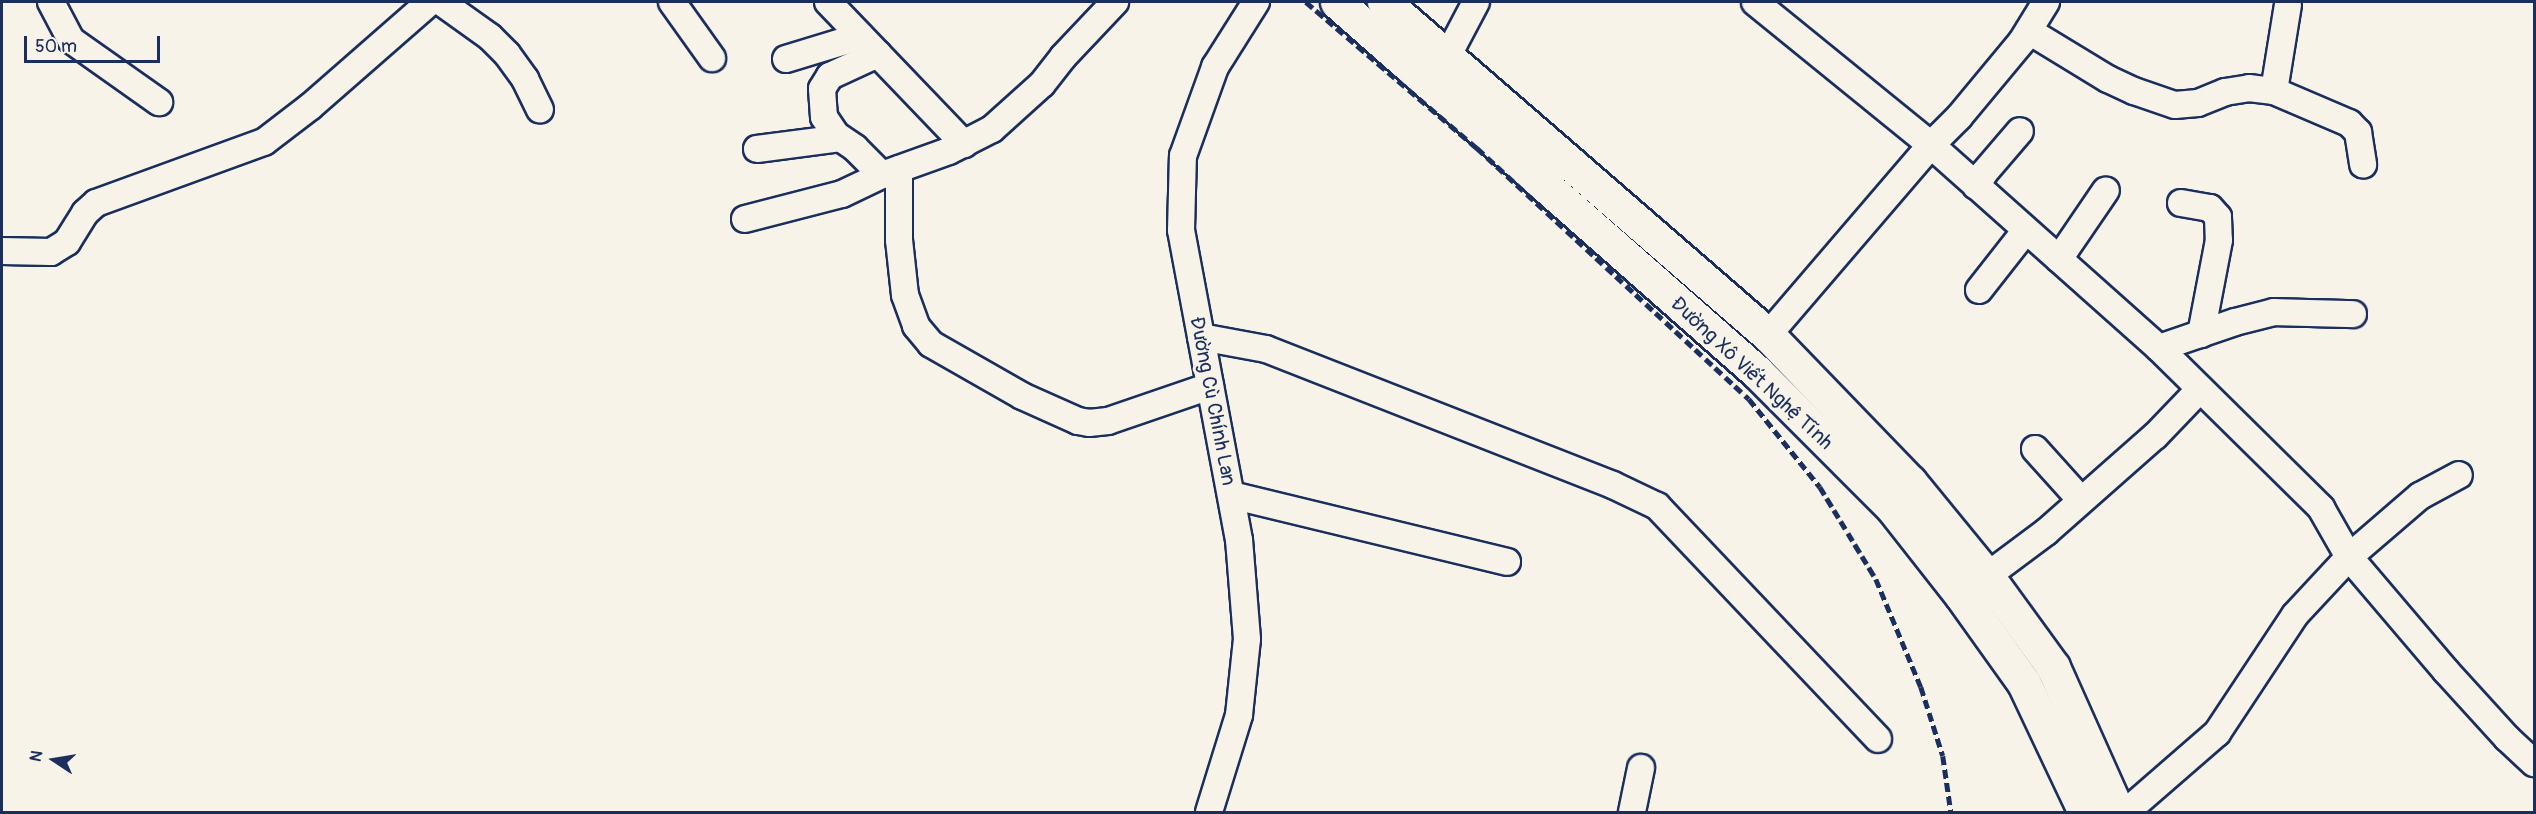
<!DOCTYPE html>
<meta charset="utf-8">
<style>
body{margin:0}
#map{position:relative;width:2536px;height:814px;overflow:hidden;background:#f7f3e8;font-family:Pangolin,sans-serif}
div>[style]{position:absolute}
.roads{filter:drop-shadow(2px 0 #1b2f5e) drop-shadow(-2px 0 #1b2f5e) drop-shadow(0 2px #1b2f5e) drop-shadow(0 -2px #1b2f5e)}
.minor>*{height:26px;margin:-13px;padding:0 13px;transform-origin:13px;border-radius:13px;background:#f7f3e8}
.highway>*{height:33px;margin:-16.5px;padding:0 16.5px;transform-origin:16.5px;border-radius:16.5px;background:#f7f3e8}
.rail>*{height:4.5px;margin-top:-2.25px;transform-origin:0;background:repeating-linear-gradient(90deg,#1b2f5e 0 9px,transparent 0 13.5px)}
span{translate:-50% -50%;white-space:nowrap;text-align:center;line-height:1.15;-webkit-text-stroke:6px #f7f3e8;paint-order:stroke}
.street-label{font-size:20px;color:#1b2f5e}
.frame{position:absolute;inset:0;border:3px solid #1b2f5e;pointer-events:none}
.north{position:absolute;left:24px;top:730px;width:60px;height:60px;-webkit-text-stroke:4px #f7f3e8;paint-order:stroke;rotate:282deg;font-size:16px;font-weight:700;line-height:24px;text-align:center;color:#1b2f5e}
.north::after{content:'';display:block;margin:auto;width:21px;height:27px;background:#1b2f5e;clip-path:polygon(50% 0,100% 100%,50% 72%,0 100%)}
.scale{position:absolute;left:24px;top:36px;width:136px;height:27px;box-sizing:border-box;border:3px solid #1b2f5e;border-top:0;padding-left:8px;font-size:18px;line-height:21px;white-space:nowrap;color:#1b2f5e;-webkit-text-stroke:4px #f7f3e8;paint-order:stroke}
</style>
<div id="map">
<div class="roads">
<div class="minor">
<div style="left:51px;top:2px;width:43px;rotate:62.2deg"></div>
<div style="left:71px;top:40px;width:108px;rotate:35.2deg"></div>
<div style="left:441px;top:2px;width:60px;rotate:35.5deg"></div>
<div style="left:490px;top:37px;width:24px;rotate:45deg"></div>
<div style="left:507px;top:54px;width:31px;rotate:54deg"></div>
<div style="left:525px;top:79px;width:34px;rotate:64deg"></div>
<div style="left:672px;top:2px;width:69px;rotate:54.5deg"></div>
<div style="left:828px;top:2px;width:197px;rotate:46.2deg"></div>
<div style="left:1755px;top:2px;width:227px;rotate:39.1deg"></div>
<div style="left:1931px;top:145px;width:305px;rotate:41.7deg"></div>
<div style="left:2159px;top:348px;width:228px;rotate:44.6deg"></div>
<div style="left:2321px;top:508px;width:56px;rotate:60.3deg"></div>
<div style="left:2349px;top:557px;width:150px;rotate:49.6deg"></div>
<div style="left:2446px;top:671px;width:91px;rotate:47.7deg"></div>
<div style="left:2507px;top:738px;width:37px;rotate:43deg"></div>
<div style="left:2029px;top:31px;width:92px;rotate:31.3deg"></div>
<div style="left:2108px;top:79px;width:29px;rotate:25deg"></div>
<div style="left:2134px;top:91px;width:43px;rotate:18.9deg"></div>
<div style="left:2175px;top:105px;width:23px;rotate:-5deg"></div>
<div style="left:2198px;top:103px;width:29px;rotate:-22deg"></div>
<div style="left:2225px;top:92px;width:24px;rotate:-9deg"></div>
<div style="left:2249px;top:88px;width:25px;rotate:7deg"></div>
<div style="left:2274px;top:91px;width:82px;rotate:23.1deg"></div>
<div style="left:2349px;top:123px;width:13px;rotate:45deg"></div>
<div style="left:2358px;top:132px;width:33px;rotate:81deg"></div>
<div style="left:878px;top:54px;width:53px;rotate:155.4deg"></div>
<div style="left:830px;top:76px;width:15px;rotate:122deg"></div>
<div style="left:822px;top:89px;width:28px;rotate:86deg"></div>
<div style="left:824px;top:117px;width:22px;rotate:56deg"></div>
<div style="left:836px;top:135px;width:23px;rotate:34deg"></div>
<div style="left:855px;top:148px;width:38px;rotate:45deg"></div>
<div style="left:1447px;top:57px;width:62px;rotate:-62.2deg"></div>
<div style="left:786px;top:59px;width:78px;rotate:-17deg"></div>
<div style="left:2274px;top:91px;width:87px;rotate:-80.8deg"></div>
<div style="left:757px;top:149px;width:84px;rotate:-7.5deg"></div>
<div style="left:899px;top:169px;width:71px;rotate:90deg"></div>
<div style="left:899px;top:240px;width:55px;rotate:83.8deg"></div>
<div style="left:905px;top:295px;width:33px;rotate:70deg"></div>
<div style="left:916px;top:326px;width:23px;rotate:50deg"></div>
<div style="left:931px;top:344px;width:105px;rotate:29.7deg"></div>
<div style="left:1022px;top:396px;width:61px;rotate:24.1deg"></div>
<div style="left:1078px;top:421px;width:11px;rotate:10deg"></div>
<div style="left:1089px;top:423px;width:19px;rotate:-6deg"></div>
<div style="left:1108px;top:421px;width:108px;rotate:-18.9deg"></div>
<div style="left:1976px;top:186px;width:15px;rotate:-58deg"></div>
<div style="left:1984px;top:173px;width:55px;rotate:-49.4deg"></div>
<div style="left:2181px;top:203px;width:29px;rotate:10deg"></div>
<div style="left:2210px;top:208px;width:12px;rotate:48deg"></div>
<div style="left:2218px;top:217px;width:23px;rotate:88deg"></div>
<div style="left:2219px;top:240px;width:96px;rotate:100.8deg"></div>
<div style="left:745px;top:219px;width:100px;rotate:-14.5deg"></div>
<div style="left:842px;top:194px;width:44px;rotate:-25.4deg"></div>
<div style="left:882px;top:175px;width:71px;rotate:-19.7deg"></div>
<div style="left:949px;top:151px;width:48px;rotate:-27.1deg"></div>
<div style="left:992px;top:129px;width:67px;rotate:-42deg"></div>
<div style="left:1042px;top:84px;width:34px;rotate:-52deg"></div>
<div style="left:1063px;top:57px;width:76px;rotate:-46.6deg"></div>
<div style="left:2px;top:251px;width:49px;rotate:1.2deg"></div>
<div style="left:51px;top:252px;width:19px;rotate:-32deg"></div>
<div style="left:67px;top:242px;width:34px;rotate:-58deg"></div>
<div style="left:85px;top:213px;width:15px;rotate:-42deg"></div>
<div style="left:96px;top:203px;width:179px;rotate:-20deg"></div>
<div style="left:264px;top:142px;width:59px;rotate:-37.5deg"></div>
<div style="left:311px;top:106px;width:158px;rotate:-41.2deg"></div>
<div style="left:2059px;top:259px;width:83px;rotate:-55.7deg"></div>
<div style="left:1979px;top:290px;width:76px;rotate:-51.9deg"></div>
<div style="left:1768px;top:335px;width:250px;rotate:-49.4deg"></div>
<div style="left:1931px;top:145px;width:40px;rotate:-45deg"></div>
<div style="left:1959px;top:117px;width:99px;rotate:-50.3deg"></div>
<div style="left:2022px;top:41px;width:46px;rotate:-58.4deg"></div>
<div style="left:1201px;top:337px;width:66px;rotate:10.5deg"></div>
<div style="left:1266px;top:349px;width:373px;rotate:21.4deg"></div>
<div style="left:1613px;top:485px;width:49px;rotate:25.5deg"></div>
<div style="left:1657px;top:506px;width:321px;rotate:46.5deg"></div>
<div style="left:2159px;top:348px;width:80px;rotate:-18.9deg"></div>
<div style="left:2235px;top:322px;width:40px;rotate:-14.4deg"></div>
<div style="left:2274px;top:312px;width:79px;rotate:1.5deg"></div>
<div style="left:2035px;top:449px;width:67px;rotate:48deg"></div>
<div style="left:1231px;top:495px;width:284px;rotate:13.6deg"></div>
<div style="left:1987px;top:576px;width:74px;rotate:-36.7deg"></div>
<div style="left:2046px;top:532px;width:145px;rotate:-41.4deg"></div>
<div style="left:2155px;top:436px;width:65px;rotate:-46.2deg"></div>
<div style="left:1209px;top:812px;width:102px;rotate:-72.8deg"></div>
<div style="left:1239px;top:715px;width:76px;rotate:-84deg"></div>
<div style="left:1247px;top:639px;width:99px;rotate:-94.6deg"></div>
<div style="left:1239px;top:540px;width:315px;rotate:-100.6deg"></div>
<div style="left:1181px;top:230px;width:74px;rotate:-88.5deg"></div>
<div style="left:1183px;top:156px;width:95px;rotate:-70.2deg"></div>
<div style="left:1215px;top:67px;width:77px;rotate:-57.8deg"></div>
<div style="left:1632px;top:812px;width:45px;rotate:-78.4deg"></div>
<div style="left:2126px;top:812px;width:121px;rotate:-41deg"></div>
<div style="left:2217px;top:733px;width:141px;rotate:-56.5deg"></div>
<div style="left:2295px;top:615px;width:79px;rotate:-47deg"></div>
<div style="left:2349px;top:557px;width:94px;rotate:-40.7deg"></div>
<div style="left:2420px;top:496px;width:44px;rotate:-28.3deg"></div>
</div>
<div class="highway">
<div style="left:1337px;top:2px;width:560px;rotate:41.38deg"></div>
<div style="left:1757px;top:372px;width:191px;rotate:45deg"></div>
<div style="left:1892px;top:507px;width:112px;rotate:51.9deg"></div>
<div style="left:1961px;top:595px;width:108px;rotate:54.4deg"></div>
<div style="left:2024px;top:683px;width:143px;rotate:64.7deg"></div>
<div style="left:1384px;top:2px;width:508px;rotate:40.93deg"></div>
<div style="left:1768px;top:335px;width:204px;rotate:46deg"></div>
<div style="left:1910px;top:482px;width:122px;rotate:50.7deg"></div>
<div style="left:1987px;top:576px;width:112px;rotate:54deg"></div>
<div style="left:2053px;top:667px;width:159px;rotate:65.9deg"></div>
</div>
</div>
<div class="rail">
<div style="left:1306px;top:2px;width:225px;rotate:40.5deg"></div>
<div style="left:1477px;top:148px;width:370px;rotate:42.7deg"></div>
<div style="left:1749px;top:399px;width:113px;rotate:51.1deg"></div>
<div style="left:1820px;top:487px;width:108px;rotate:58.7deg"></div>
<div style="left:1876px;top:579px;width:117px;rotate:67.4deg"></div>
<div style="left:1921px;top:687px;width:72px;rotate:72.3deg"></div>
<div style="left:1943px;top:756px;width:57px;rotate:81.9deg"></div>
</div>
<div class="street-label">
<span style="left:1752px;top:373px;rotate:43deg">Đường Xô Viết Nghệ Tĩnh</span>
<span style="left:1213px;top:401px;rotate:79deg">Đường Cù Chính Lan</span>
</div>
<div class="frame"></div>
<div class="north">N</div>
<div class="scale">50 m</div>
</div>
